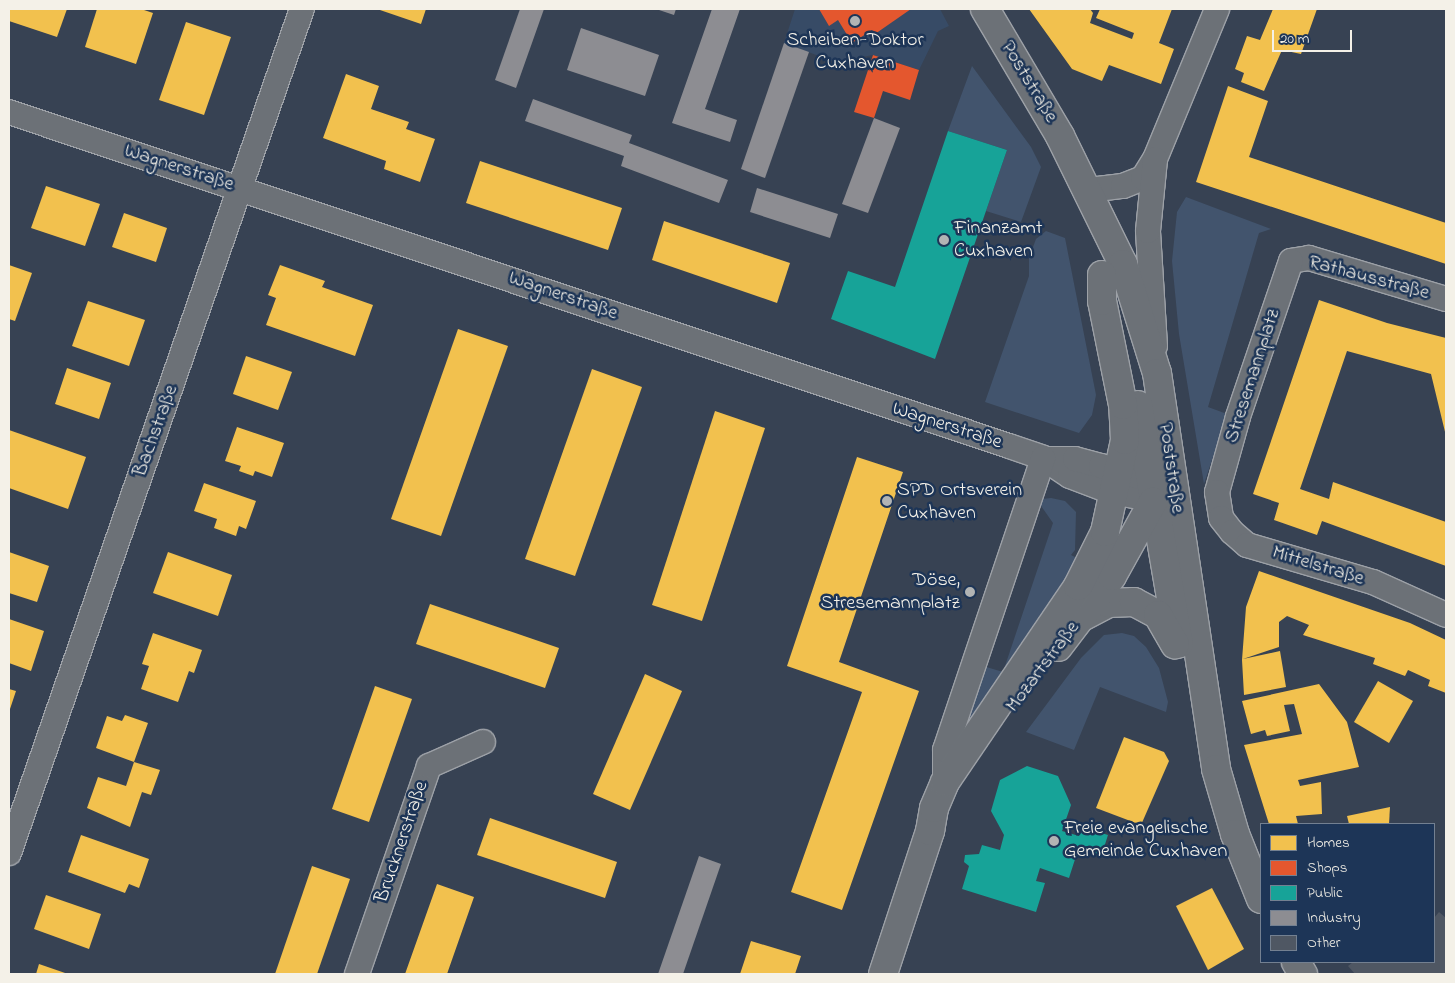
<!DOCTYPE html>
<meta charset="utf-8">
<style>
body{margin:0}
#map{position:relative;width:1455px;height:983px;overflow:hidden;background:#374253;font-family:"Indie Flower",sans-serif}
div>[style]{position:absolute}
.built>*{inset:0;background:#374b66}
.green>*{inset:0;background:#42546d}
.homes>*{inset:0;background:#f2c14e}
.shops>*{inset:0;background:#e4572e}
.public>*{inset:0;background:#17a398}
.industry>*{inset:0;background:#8d8d92}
.building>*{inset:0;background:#4f5763}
.roads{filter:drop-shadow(1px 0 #9da1a7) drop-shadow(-1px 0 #9da1a7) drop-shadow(0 1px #9da1a7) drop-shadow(0 -1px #9da1a7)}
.minor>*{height:24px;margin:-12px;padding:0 12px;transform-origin:12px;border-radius:12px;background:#6c7177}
.tertiary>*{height:28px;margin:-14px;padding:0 14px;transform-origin:14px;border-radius:14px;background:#6c7177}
.dots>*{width:14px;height:14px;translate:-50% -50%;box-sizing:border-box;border:2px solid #1d3557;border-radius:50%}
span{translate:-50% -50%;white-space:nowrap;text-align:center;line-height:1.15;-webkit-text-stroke:5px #1d3557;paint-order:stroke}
.poi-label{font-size:20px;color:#f4f1e8}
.left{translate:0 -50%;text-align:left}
.right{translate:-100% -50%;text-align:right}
.street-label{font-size:20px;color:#f4f1e8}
.frame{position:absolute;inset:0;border:10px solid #f4f1e8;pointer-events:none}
.legend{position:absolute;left:1260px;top:823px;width:175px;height:140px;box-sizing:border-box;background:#1d3557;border:1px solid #738091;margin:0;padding:6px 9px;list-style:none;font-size:15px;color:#f4f1e8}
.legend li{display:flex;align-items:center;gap:10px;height:25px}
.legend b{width:25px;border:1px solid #738091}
.scale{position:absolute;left:1272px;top:30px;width:80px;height:22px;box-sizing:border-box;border:2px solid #f4f1e8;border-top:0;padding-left:6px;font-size:15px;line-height:18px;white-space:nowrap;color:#f4f1e8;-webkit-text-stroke:4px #1d3557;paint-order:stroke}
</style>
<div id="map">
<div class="built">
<div style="clip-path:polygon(795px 9px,940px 9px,949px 26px,938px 31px,919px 70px,873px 55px,835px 62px,784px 43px)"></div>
</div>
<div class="green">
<div style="clip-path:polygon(972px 66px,1031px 147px,1041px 167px,1021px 222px,986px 211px,1007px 150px,948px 131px)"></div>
<div style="clip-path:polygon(1186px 197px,1271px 229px,1259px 233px,1208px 407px,1227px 414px,1204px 484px,1179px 334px,1172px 261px,1177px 212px)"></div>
<div style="clip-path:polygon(1046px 231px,1065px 238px,1096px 395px,1092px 415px,1079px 433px,985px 402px,1029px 276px,1029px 258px,1036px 239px)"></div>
<div style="clip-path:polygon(1051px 498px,1065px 501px,1076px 512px,1075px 550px,1071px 555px,1083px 561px,957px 744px,983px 666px,1003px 672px,1053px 523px,1039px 503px,1042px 499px)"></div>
<div style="clip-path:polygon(1122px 633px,1134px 636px,1146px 647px,1159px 668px,1168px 702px,1166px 712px,1100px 687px,1074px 750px,1026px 732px,1081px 658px,1104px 635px)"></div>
</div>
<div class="homes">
<div style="clip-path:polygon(9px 9px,67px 9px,57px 37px,9px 21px)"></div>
<div style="clip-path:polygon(97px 9px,141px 9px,153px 13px,136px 64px,85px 47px)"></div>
<div style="clip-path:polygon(377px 9px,426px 9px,421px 24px)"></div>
<div style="clip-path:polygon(1029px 9px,1090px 9px,1093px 13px,1090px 23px,1132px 39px,1134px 33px,1096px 18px,1100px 9px,1172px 9px,1159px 43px,1174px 49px,1161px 84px,1109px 65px,1102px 81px,1072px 69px)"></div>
<div style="clip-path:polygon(1273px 9px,1317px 9px,1301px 54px,1282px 50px,1264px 91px,1241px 82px,1244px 73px,1235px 69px,1247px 36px,1260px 40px)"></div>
<div style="clip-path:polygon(186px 22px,231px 37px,204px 115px,159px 100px)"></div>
<div style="clip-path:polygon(346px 74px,379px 86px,371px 109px,409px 122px,406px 129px,435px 139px,420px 182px,384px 169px,386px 161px,323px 138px)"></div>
<div style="clip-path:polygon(1228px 86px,1268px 101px,1249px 157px,1446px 223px,1446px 264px,1196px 182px)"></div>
<div style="clip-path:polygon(480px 161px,622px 208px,608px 250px,466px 203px)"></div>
<div style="clip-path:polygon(46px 186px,100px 204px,85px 246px,31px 228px)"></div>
<div style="clip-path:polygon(124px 213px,167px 228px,156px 262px,112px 247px)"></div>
<div style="clip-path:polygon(664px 221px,790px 263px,777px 303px,652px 260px)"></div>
<div style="clip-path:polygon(9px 265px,32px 273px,15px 321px,9px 319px)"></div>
<div style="clip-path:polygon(280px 265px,325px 281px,322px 287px,373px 305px,355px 356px,266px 325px,276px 298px,268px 295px)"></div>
<div style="clip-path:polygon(1319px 300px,1387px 323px,1446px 338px,1446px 436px,1431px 374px,1347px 351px,1300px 489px,1329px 499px,1333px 482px,1446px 522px,1446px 566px,1322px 521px,1317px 535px,1274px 520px,1279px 503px,1253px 494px)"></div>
<div style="clip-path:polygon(88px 301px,145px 320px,129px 366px,72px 346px)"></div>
<div style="clip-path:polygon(458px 329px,508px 346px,441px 536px,391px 519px)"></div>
<div style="clip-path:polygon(246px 356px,292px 372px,278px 410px,233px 394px)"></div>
<div style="clip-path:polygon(67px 368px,111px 383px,99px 419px,55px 404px)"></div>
<div style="clip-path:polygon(592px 369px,642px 387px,575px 576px,525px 559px)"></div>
<div style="clip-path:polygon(715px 411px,765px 428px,702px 621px,652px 605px)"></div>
<div style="clip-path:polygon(237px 427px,284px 443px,272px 477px,255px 471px,253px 476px,239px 471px,241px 466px,225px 461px)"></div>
<div style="clip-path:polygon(9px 430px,86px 457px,68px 509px,9px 488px)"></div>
<div style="clip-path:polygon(857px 457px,903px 472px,839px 662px,919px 691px,842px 910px,791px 892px,862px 692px,787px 666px)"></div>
<div style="clip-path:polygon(204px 483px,256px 501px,246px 529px,239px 526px,236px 536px,214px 528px,217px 519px,194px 511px)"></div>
<div style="clip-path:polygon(9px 552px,49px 566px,37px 602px,9px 593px)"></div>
<div style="clip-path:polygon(168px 552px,232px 575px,218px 616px,153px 593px)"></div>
<div style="clip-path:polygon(1259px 571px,1410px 623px,1446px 640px,1446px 693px,1428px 686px,1430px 680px,1408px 670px,1405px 676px,1373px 664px,1375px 658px,1303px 635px,1309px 625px,1287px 616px,1279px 622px,1279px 647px,1243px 659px,1280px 651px,1286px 687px,1244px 695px,1242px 660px,1246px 607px)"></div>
<div style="clip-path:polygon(430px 604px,559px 648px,545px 688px,416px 644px)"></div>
<div style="clip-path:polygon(9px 619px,44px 631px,31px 671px,9px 663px)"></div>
<div style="clip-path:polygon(153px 633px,202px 650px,194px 673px,189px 671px,178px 702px,141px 689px,149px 666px,142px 664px)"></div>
<div style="clip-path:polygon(645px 674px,682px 691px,630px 810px,593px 794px)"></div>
<div style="clip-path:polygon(1378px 681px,1413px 701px,1389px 743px,1354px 722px)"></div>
<div style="clip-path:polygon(1319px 684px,1347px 722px,1359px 767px,1298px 780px,1300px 786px,1321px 782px,1322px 814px,1296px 816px,1298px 824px,1269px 824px,1244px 745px,1302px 734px,1294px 704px,1284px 705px,1290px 731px,1267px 736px,1265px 730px,1251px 734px,1242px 701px)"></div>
<div style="clip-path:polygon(375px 686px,412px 699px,369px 822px,332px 809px)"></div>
<div style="clip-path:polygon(9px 689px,16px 691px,9px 712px)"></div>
<div style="clip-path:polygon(125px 715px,148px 723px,134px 762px,160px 770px,151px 795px,142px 792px,130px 827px,87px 808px,98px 777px,126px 786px,134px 762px,96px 748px,107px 716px,122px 721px)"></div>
<div style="clip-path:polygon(1124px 737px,1164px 752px,1169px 761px,1141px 825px,1096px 808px)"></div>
<div style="clip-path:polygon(1390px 807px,1389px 824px,1349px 824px,1347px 816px)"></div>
<div style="clip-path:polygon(490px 818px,617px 862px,605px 898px,477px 855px)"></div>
<div style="clip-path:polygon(81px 835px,149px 859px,139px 888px,129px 884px,125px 893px,68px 872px)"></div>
<div style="clip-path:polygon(312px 866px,350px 879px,317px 974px,275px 974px)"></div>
<div style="clip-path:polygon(437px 884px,474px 897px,454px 954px,447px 974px,405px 974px)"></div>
<div style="clip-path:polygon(1212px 888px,1244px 949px,1208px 970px,1176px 906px)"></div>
<div style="clip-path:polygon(46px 895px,101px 914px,89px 949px,34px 929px)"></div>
<div style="clip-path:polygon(751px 941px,801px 956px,795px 974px,740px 974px)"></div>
<div style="clip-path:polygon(39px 964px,68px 974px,36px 974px)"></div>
</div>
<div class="shops">
<div style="clip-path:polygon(819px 9px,911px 9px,875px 34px,872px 30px,852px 43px,838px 20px,829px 26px)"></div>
<div style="clip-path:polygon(873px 55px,919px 70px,910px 100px,883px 91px,874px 118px,854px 112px)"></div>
</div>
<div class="public">
<div style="clip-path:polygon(948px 131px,1007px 150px,935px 359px,831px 319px,848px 271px,895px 287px)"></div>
<div style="clip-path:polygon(1027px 766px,1058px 776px,1071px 805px,1062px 831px,1079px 836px,1082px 827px,1108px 835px,1101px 857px,1078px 850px,1069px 878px,1040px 868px,1036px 881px,1045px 883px,1036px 912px,962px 889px,969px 866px,964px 862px,965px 855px,979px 854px,982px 845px,1000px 850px,1004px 835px,991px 811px,1000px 780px)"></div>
</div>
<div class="industry">
<div style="clip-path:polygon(520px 9px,544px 9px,516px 88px,495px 80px)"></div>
<div style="clip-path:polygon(656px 9px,676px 9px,674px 15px)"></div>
<div style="clip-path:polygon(712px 9px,740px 9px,705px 109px,737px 120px,730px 142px,672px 123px)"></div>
<div style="clip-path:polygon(581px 28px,659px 55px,645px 96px,567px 70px)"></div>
<div style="clip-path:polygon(784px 43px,809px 52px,765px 178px,741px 169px)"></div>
<div style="clip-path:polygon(533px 99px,632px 135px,629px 143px,728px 180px,719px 203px,621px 166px,624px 156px,525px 121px)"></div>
<div style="clip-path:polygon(874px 118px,900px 128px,868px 213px,842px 204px)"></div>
<div style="clip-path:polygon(757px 188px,838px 214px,830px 238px,750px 212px)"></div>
<div style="clip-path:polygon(699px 856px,721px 864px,683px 974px,658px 974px)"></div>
</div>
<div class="building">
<div style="clip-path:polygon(1439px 912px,1446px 918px,1446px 974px,1355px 974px,1348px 966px,1353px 962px,1434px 962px,1434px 918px)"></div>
</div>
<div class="roads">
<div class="minor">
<div style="left:9px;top:112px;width:1054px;rotate:18.47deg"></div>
<div style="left:1009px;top:446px;width:36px;rotate:19deg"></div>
<div style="left:1043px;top:458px;width:32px;rotate:34deg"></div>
<div style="left:1070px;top:476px;width:45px;rotate:20.9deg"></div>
<div style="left:1112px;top:492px;width:60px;rotate:10.6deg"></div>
<div style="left:1089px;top:190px;width:34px;rotate:-7deg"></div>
<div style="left:1123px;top:186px;width:22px;rotate:-22deg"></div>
<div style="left:1143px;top:178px;width:22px;rotate:-58deg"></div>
<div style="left:1155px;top:159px;width:162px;rotate:-67.5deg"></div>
<div style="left:1446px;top:299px;width:143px;rotate:-163.3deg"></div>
<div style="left:1309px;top:258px;width:18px;rotate:171deg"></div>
<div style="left:1291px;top:261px;width:165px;rotate:108.8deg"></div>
<div style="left:1238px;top:417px;width:78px;rotate:105.6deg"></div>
<div style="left:1217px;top:492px;width:26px;rotate:81deg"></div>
<div style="left:1221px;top:518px;width:18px;rotate:52deg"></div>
<div style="left:1232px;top:532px;width:20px;rotate:41deg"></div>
<div style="left:1247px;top:545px;width:131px;rotate:16.4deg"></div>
<div style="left:1373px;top:582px;width:80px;rotate:24.3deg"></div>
<div style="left:1155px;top:346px;width:115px;rotate:-93.5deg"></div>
<div style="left:1148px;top:231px;width:72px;rotate:-84.4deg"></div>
<div style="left:1045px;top:459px;width:30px"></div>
<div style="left:1075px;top:459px;width:27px;rotate:15deg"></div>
<div style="left:1101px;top:466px;width:51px;rotate:15.9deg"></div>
<div style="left:1150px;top:480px;width:16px;rotate:38deg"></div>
<div style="left:945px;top:782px;width:32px;rotate:-90deg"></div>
<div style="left:945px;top:750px;width:308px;rotate:-71.4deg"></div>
<div style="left:9px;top:853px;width:893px;rotate:-70.86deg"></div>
<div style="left:357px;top:974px;width:220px;rotate:-70.9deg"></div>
<div style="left:429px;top:766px;width:59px;rotate:-24deg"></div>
</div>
<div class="tertiary">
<div style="left:985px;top:9px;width:147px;rotate:59.4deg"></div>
<div style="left:1060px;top:136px;width:143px;rotate:63.8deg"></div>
<div style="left:1123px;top:264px;width:114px;rotate:72.7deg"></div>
<div style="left:1157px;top:373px;width:400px;rotate:81.5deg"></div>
<div style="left:1216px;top:769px;width:68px;rotate:73.7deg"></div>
<div style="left:1235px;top:834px;width:70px;rotate:68.2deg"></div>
<div style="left:1138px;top:405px;width:242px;rotate:80.3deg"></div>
<div style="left:1084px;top:616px;width:27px;rotate:-28deg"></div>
<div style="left:1108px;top:603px;width:26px;rotate:-2deg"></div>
<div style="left:1134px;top:602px;width:27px;rotate:28deg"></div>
<div style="left:1158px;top:615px;width:34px;rotate:60deg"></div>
<div style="left:1058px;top:647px;width:89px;rotate:-52.7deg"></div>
<div style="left:1112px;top:576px;width:85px;rotate:-61deg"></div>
<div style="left:1296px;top:962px;width:14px;rotate:60deg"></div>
<div style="left:883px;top:974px;width:151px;rotate:-71.8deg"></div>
<div style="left:930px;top:831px;width:23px;rotate:-80deg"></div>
<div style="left:934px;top:808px;width:28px;rotate:-67deg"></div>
<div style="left:945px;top:782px;width:237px;rotate:-55.8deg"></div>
<div style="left:1078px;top:586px;width:60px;rotate:-63.4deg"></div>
<div style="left:1105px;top:532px;width:94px;rotate:-77.7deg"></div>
<div style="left:1125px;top:440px;width:35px;rotate:-93deg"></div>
<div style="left:1123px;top:405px;width:106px;rotate:-101.4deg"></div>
<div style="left:1102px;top:301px;width:26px;rotate:-90deg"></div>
</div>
</div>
<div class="dots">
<div style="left:855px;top:21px;background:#b2b4b4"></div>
<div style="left:944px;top:240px;background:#b2b4b4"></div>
<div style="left:887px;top:501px;background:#b2b4b4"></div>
<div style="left:970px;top:592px;background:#b2b4b4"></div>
<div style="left:1054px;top:841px;background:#b2b4b4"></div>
</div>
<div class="poi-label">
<span style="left:855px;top:52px">Scheiben-Doktor<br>Cuxhaven</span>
<span class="left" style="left:954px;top:240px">Finanzamt<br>Cuxhaven</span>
<span class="left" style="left:897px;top:502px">SPD Ortsverein<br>Cuxhaven</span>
<span class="right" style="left:960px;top:592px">Döse,<br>Stresemannplatz</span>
<span class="left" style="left:1064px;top:840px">Freie evangelische<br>Gemeinde Cuxhaven</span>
</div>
<div class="street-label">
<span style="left:1029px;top:82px;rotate:59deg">Poststraße</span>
<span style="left:179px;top:168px;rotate:18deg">Wagnerstraße</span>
<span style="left:1369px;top:278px;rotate:15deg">Rathausstraße</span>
<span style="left:563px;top:296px;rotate:19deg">Wagnerstraße</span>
<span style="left:1253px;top:376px;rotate:-72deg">Stresemannplatz</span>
<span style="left:947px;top:426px;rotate:18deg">Wagnerstraße</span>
<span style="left:156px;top:431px;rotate:-70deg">Bachstraße</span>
<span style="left:1171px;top:468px;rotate:82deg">Poststraße</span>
<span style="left:1318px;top:566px;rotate:17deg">Mittelstraße</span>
<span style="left:1043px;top:667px;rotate:-53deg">Mozartstraße</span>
<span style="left:402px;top:842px;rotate:-71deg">Brucknerstraße</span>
</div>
<div class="frame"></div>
<ul class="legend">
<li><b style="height:14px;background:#f2c14e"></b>Homes</li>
<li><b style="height:14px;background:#e4572e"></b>Shops</li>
<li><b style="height:14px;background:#17a398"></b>Public</li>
<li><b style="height:14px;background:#8d8d92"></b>Industry</li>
<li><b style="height:14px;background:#4f5763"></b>Other</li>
</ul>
<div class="scale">20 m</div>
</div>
